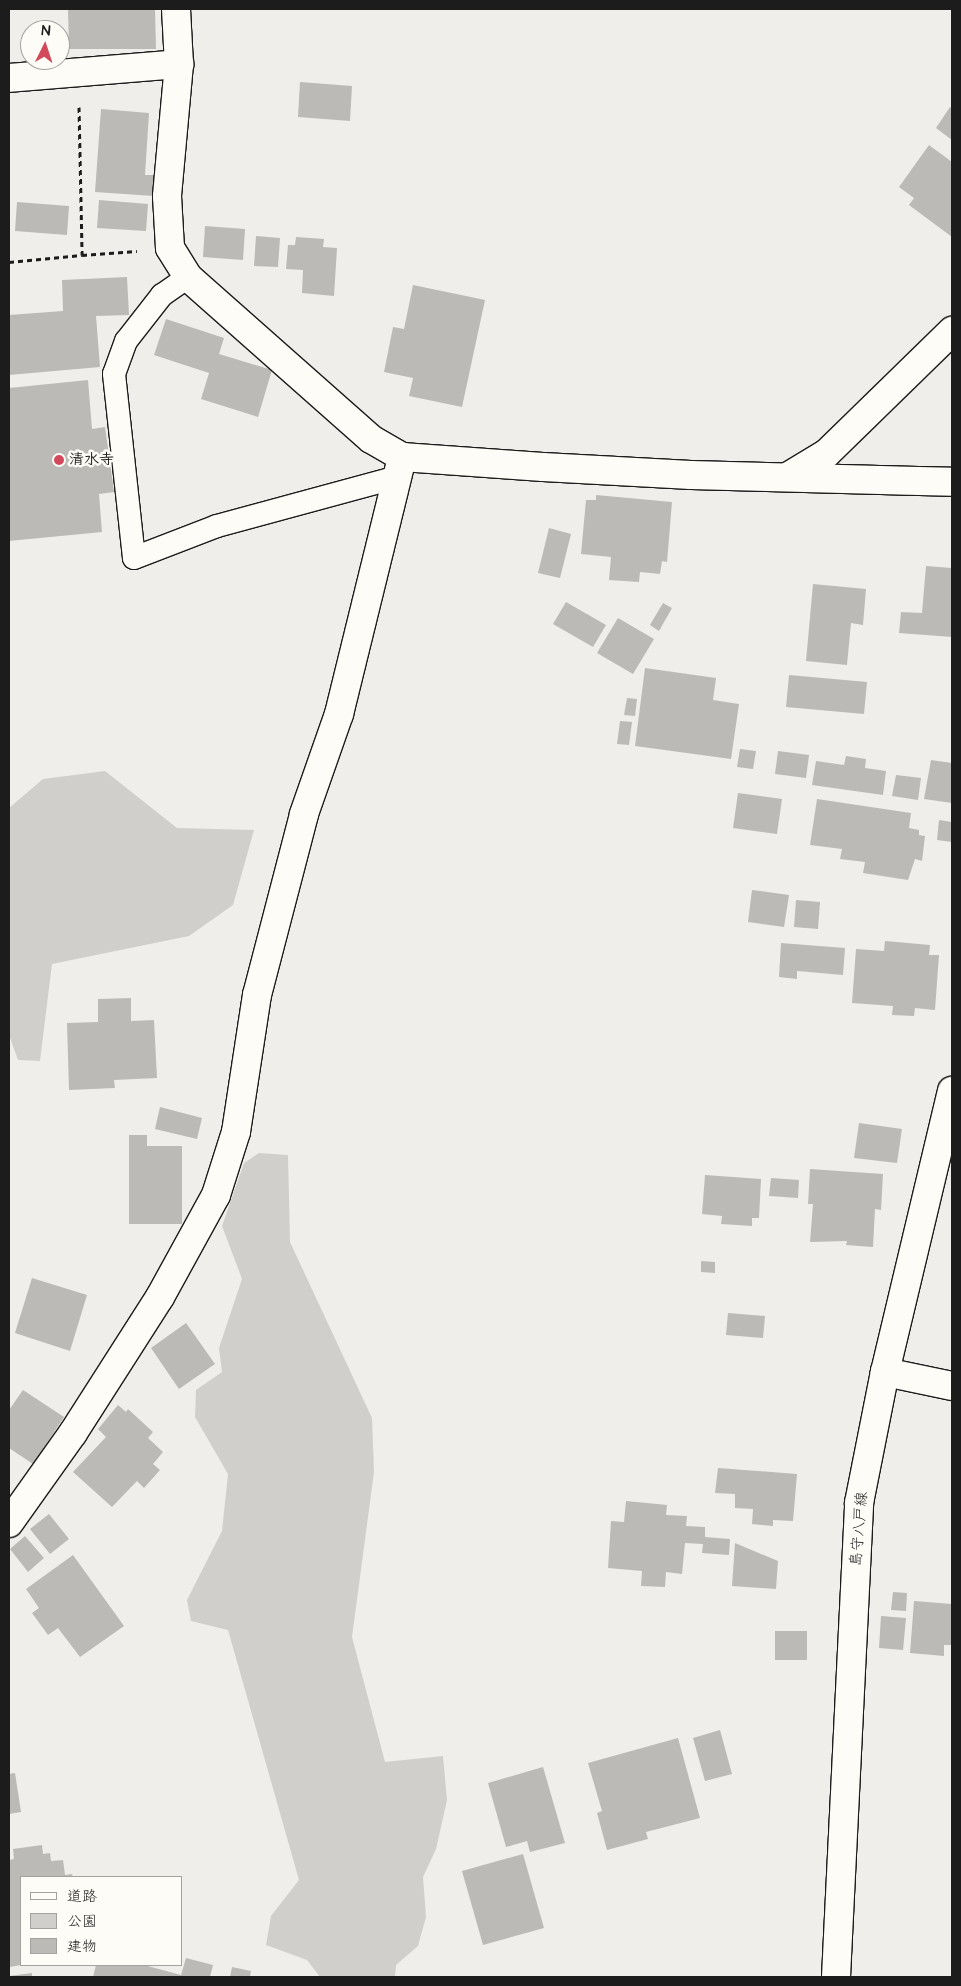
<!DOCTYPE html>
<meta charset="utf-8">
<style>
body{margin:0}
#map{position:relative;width:961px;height:1986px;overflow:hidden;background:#f0eeea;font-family:"Architects Daughter","Klee One",sans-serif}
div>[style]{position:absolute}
.green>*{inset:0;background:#d0cfcc}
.building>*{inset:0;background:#bbbab6}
.path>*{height:3px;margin-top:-1.5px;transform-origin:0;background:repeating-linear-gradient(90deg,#1c1c1c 0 5px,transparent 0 9px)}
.roads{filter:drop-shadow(1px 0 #1c1c1c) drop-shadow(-1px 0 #1c1c1c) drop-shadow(0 1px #1c1c1c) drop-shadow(0 -1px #1c1c1c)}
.service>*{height:22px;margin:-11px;padding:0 11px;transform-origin:11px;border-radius:11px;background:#fdfcf7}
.minor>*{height:28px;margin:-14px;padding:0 14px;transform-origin:14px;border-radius:14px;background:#fdfcf7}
.secondary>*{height:28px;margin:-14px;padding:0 14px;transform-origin:14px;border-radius:14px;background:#fdfcf7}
.dots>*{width:14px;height:14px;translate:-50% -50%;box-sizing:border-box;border:2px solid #fdfcf7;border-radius:50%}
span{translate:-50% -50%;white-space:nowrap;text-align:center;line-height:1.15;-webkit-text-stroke:5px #fdfcf7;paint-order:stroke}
.poi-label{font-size:15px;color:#1c1c1c;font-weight:700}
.left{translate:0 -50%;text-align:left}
.street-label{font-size:15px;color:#1c1c1c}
.frame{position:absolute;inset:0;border:10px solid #1c1c1c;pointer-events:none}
.legend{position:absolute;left:20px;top:1876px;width:162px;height:90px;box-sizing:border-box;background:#fdfcf7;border:1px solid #a3a29f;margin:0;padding:6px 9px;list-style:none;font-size:15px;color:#1c1c1c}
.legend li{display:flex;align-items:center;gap:10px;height:25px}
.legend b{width:25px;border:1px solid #a3a29f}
.north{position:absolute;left:20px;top:20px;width:50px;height:50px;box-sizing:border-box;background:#fdfcf7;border:1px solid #a3a29f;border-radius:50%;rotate:4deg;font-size:14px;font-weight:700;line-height:20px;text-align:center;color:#1c1c1c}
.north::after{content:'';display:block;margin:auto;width:18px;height:22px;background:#d1495b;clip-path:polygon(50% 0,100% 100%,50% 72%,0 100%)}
</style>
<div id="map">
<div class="green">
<div style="clip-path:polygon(105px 771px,177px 828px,254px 830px,233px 905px,189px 936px,52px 964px,40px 1061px,18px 1060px,9px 1035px,9px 808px,43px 779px)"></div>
<div style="clip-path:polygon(259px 1153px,288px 1155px,290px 1242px,372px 1418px,374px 1472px,352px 1637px,385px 1762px,443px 1756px,447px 1800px,436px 1849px,423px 1877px,426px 1917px,418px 1946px,396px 1965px,395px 1977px,320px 1977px,307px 1960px,266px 1945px,271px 1916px,299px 1880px,228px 1630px,191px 1621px,187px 1600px,222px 1531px,228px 1474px,195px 1417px,196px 1390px,222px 1372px,219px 1348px,242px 1279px,222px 1226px,244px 1163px)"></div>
</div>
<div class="building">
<div style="clip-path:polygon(68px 9px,155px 9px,156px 49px,69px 49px)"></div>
<div style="clip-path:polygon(300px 82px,352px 86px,350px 121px,298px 117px)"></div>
<div style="clip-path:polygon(950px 107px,952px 109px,952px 140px,936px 128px)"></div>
<div style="clip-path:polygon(101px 109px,149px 113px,145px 175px,155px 175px,154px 196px,95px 192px)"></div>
<div style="clip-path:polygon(929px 145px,952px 162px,952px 237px,909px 205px,914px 198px,899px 187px)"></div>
<div style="clip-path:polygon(99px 200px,148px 204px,146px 231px,97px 228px)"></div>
<div style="clip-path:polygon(17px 202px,69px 206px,67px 235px,15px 231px)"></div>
<div style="clip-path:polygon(205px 226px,245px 229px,243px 260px,203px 257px)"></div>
<div style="clip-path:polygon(256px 236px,280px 238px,278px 267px,254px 266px)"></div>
<div style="clip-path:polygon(296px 237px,324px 239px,323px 247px,337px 248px,334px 296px,302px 293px,303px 270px,286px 269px,288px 245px,295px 245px)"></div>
<div style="clip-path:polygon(127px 277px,129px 315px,96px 316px,100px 367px,9px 375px,9px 315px,63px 311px,62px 280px)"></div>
<div style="clip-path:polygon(413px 285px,485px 300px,462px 407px,409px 396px,413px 378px,384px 372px,393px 327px,404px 329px)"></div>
<div style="clip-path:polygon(166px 319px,224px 338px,219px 354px,272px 370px,258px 417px,201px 399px,209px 373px,154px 355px)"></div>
<div style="clip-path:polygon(88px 380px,92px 429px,105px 427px,114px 492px,99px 494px,102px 532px,9px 541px,9px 388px)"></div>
<div style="clip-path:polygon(596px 495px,672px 502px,667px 562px,662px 561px,660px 574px,640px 572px,639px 582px,609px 580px,611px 557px,581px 554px,586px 500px,596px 500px)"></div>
<div style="clip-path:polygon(549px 528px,571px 534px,560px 578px,538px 573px)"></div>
<div style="clip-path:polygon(926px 566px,952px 568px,952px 637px,899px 633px,901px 612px,922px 613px)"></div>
<div style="clip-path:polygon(813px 584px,866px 589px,863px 625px,851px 623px,847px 665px,806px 661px)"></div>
<div style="clip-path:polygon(566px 602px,606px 625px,593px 647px,553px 624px)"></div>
<div style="clip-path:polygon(663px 603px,672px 608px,659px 631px,650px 625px)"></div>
<div style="clip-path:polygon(618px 618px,654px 639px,633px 674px,597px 653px)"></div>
<div style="clip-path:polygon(645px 668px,716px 678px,713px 700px,739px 704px,731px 759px,635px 746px)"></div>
<div style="clip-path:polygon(789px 675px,867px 682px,864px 714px,786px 707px)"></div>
<div style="clip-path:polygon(627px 698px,637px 699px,635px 716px,624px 715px)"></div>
<div style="clip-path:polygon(620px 721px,632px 722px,629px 745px,617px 744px)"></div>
<div style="clip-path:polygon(740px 749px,756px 751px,753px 769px,737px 767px)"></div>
<div style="clip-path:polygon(778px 751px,809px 755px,806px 778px,775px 774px)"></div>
<div style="clip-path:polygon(846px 756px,866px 759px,865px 768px,886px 771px,883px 795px,812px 785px,816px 761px,844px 765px)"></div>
<div style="clip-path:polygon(931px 760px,952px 763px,952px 803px,924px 799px)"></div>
<div style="clip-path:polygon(896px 775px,921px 778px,918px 800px,892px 796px)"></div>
<div style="clip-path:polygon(738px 793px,782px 799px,777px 834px,733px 828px)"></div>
<div style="clip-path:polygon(817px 799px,911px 813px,909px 828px,919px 830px,919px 835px,925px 836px,922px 861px,915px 859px,908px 880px,863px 873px,865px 862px,840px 859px,842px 849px,810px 845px)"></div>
<div style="clip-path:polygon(939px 820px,952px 822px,952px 842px,937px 840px)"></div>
<div style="clip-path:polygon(752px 890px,789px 895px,784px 927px,748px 922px)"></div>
<div style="clip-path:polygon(796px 900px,820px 902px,818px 929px,794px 927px)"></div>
<div style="clip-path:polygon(885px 941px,930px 945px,929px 955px,939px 955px,935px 1010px,915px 1008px,914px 1016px,892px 1015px,893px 1006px,852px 1003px,856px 949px,884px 951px)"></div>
<div style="clip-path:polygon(781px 943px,845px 948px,843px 975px,797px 971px,797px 979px,779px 977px)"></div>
<div style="clip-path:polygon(131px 998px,131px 1021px,154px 1020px,157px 1078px,114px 1080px,115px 1088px,69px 1090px,67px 1023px,98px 1022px,98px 999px)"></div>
<div style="clip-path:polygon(160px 1107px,202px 1118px,197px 1139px,155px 1129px)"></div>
<div style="clip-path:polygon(859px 1123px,902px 1129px,897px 1163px,854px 1158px)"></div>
<div style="clip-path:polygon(129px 1135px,147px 1135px,147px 1146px,182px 1146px,182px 1224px,129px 1224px)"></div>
<div style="clip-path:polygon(810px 1169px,883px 1174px,881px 1210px,875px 1209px,873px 1247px,846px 1245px,847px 1241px,810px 1242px,813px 1204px,808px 1204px)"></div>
<div style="clip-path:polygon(705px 1175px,761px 1179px,759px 1218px,752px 1218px,752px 1226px,721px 1224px,722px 1216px,702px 1214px)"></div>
<div style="clip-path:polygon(771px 1178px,799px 1180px,798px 1198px,769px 1196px)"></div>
<div style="clip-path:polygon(701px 1261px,715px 1262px,715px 1273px,701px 1272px)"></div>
<div style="clip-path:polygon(32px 1278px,87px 1295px,70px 1351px,15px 1333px)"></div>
<div style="clip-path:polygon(728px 1313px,765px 1316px,763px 1338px,726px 1335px)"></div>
<div style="clip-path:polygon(186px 1323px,215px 1364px,179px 1389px,151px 1348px)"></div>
<div style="clip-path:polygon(23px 1390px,64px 1417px,33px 1464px,9px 1448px,9px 1410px)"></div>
<div style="clip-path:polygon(118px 1405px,126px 1412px,128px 1409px,153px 1432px,148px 1438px,163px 1452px,153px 1464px,160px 1470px,144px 1488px,137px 1481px,112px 1507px,73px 1472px,106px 1437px,98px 1429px)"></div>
<div style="clip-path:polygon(718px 1468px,797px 1474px,793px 1521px,773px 1520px,773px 1526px,752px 1524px,753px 1509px,735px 1508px,735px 1494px,715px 1493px)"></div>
<div style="clip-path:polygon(626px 1501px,667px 1505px,666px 1515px,687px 1516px,686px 1526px,705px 1527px,705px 1537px,730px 1539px,729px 1555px,702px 1553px,703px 1544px,685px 1543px,682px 1574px,666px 1572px,665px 1587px,641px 1586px,642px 1571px,608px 1568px,611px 1521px,624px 1522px)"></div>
<div style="clip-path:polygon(49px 1514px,69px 1539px,50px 1554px,30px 1529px)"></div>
<div style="clip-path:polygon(25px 1536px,44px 1558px,28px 1572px,10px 1549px)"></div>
<div style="clip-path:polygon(735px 1543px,778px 1561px,776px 1589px,732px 1586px)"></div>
<div style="clip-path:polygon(73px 1555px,124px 1626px,80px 1657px,58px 1628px,48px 1635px,32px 1613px,39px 1608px,26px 1589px)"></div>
<div style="clip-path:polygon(893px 1592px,907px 1593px,906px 1611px,891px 1610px)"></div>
<div style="clip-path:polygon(914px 1601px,952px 1604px,952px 1645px,944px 1645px,944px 1656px,910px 1653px)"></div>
<div style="clip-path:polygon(881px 1616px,906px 1618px,903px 1650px,879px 1648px)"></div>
<div style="clip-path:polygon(775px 1631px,807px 1631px,807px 1660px,775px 1660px)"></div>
<div style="clip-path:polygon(720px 1730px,732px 1774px,705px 1781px,693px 1738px)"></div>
<div style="clip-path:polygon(678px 1738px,700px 1818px,646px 1832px,648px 1839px,607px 1850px,597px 1813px,602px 1811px,588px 1763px)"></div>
<div style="clip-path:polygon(543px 1767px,565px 1843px,530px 1852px,527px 1841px,506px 1847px,488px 1783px)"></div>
<div style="clip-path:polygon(15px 1773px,21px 1812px,9px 1814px,9px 1774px)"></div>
<div style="clip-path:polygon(42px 1845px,43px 1854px,50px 1853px,51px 1861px,63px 1860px,65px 1875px,72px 1874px,73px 1877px,21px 1877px,21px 1965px,10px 1967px,9px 1860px,14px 1859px,13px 1849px)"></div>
<div style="clip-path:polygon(523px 1854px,544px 1928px,483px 1945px,462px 1871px)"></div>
<div style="clip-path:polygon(186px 1958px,213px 1965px,210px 1977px,93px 1977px,96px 1965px,144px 1965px,181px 1975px)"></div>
<div style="clip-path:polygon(232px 1967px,251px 1971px,250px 1977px,230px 1977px)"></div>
<div style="clip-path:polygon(32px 1973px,32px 1977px,9px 1977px,9px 1976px)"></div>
</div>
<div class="path">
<div style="left:79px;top:107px;width:148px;rotate:88.8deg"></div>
<div style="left:82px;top:255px;width:55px;rotate:-4.2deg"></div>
<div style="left:9px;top:262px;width:73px;rotate:-5.5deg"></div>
</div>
<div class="roads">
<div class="service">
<div style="left:188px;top:277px;width:32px;rotate:145deg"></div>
<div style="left:162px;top:295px;width:58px;rotate:128deg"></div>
<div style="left:126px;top:341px;width:35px;rotate:110deg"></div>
<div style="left:114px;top:374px;width:185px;rotate:83.8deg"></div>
<div style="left:134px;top:558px;width:89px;rotate:-21.1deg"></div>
<div style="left:217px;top:526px;width:187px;rotate:-15.2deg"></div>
</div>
<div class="minor">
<div style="left:176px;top:9px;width:55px;rotate:86.9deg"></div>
<div style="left:179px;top:64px;width:133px;rotate:95.2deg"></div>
<div style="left:167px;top:196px;width:52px;rotate:86.7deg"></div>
<div style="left:170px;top:248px;width:34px;rotate:58deg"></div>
<div style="left:188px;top:277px;width:244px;rotate:41.5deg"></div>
<div style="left:371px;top:439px;width:36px;rotate:30deg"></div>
<div style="left:402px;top:457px;width:141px;rotate:4.1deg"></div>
<div style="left:543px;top:467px;width:148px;rotate:3.1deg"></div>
<div style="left:691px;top:475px;width:261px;rotate:1.5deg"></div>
<div style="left:9px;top:78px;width:171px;rotate:-4.7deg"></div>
<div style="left:789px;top:476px;width:44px;rotate:-31.2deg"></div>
<div style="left:827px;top:453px;width:175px;rotate:-44.3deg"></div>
<div style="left:885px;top:1372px;width:68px;rotate:11.8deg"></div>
<div style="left:9px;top:1523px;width:110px;rotate:-54.6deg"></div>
<div style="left:73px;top:1433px;width:161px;rotate:-57.4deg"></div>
<div style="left:160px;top:1297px;width:116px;rotate:-61.2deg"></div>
<div style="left:216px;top:1195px;width:66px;rotate:-72.4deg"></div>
<div style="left:236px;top:1132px;width:139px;rotate:-81.3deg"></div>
<div style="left:257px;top:995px;width:187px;rotate:-75.4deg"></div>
<div style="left:304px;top:814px;width:106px;rotate:-70.7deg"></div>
<div style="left:339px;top:714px;width:265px;rotate:-76.2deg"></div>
</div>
<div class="secondary">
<div style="left:836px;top:1977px;width:475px;rotate:-87.2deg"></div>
<div style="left:859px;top:1503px;width:134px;rotate:-78.8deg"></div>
<div style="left:885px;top:1372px;width:289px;rotate:-76.6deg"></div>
</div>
</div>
<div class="dots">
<div style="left:59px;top:460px;background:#d1495b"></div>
</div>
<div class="poi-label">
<span class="left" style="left:69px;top:460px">清水寺</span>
</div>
<div class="street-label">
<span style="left:859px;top:1529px;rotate:-85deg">島守八戸線</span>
</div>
<div class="frame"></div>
<ul class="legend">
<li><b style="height:6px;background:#fdfcf7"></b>道路</li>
<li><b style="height:14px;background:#d0cfcc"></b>公園</li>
<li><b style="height:14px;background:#bbbab6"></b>建物</li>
</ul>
<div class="north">N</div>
</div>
